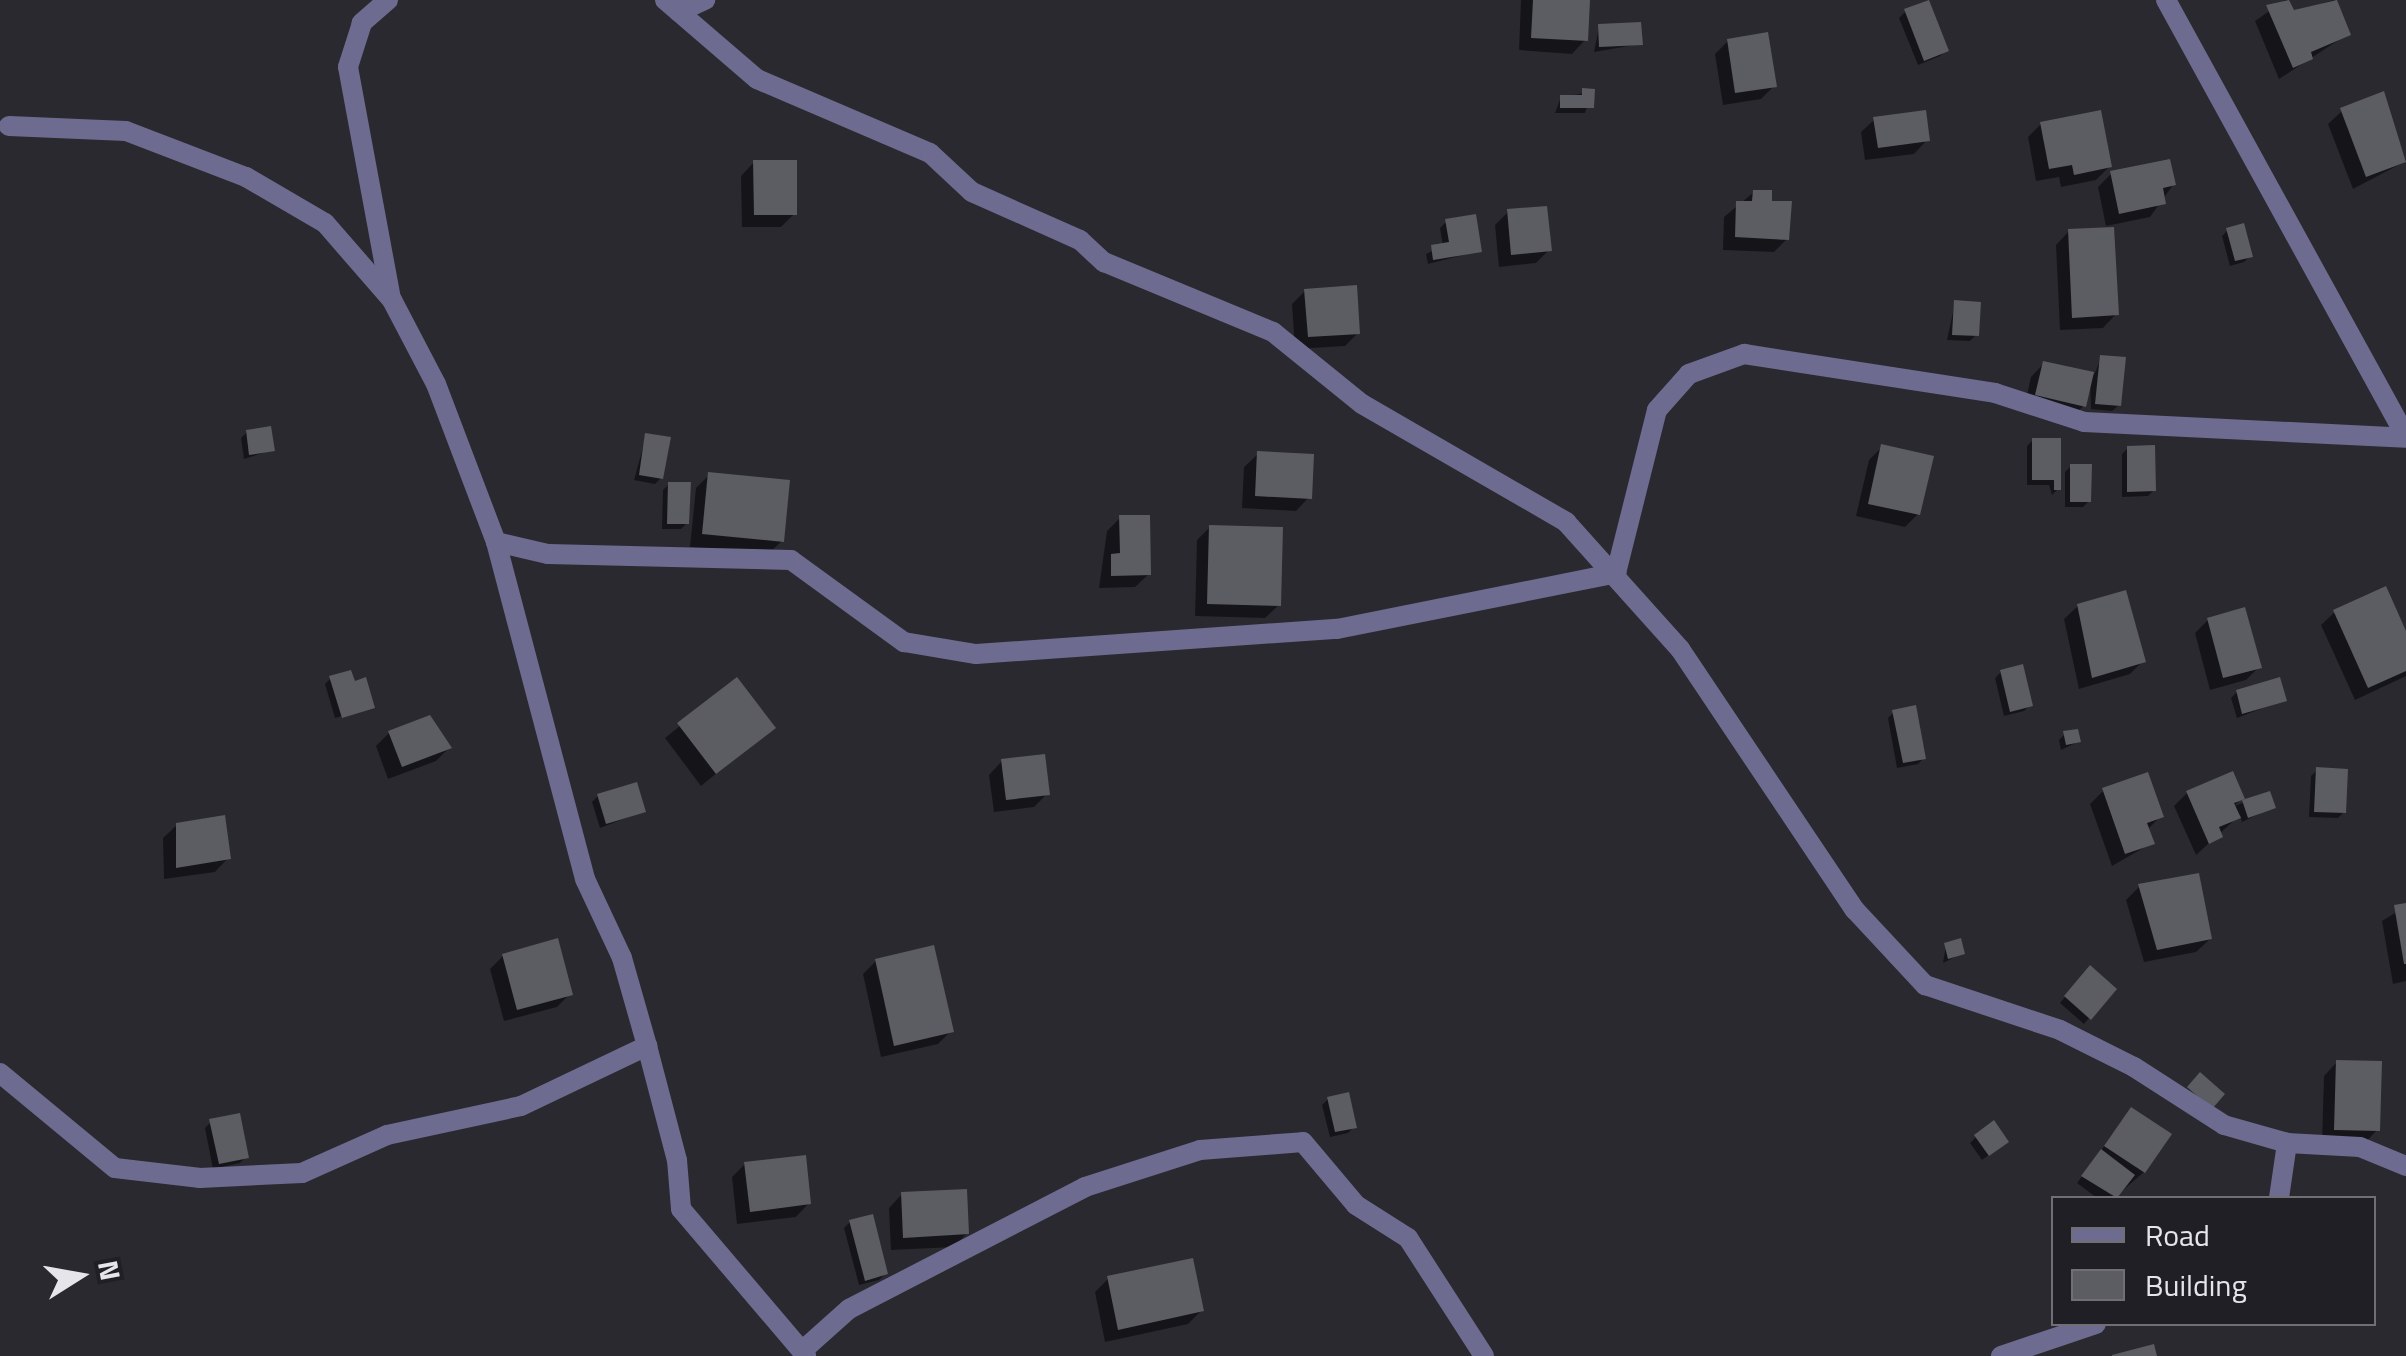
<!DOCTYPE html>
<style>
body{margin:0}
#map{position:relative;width:2406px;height:1356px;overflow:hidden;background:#29292f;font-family:"Titillium Web",sans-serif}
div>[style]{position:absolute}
.shadow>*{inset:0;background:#0007}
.building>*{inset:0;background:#5c5c63}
.street>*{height:20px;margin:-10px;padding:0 10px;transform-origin:10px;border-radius:10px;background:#6d6b90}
span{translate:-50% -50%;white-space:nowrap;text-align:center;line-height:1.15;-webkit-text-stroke:10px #1f1f25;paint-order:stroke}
.legend{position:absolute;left:2051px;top:1196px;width:325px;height:130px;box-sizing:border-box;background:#1f1f25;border:2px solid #6f6f74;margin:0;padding:12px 18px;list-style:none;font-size:30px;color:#e6e6ea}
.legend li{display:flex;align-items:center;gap:20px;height:50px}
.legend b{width:50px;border:2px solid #6f6f74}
.north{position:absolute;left:30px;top:1226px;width:100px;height:100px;-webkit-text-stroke:8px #1f1f25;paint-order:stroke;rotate:79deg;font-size:28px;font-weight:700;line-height:40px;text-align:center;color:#e6e6ea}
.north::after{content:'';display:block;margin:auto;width:35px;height:45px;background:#e6e6ea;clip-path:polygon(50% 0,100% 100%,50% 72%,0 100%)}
</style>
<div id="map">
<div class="shadow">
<div style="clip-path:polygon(1521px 0,1588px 0,1585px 40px,1572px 54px,1519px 50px)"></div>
<div style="clip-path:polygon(2285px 0,2292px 13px,2334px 0,2348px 34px,2279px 79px,2255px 21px)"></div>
<div style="clip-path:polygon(1905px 12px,1946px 50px,1940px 56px,1918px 65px,1899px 18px)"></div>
<div style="clip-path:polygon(1599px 27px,1640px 44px,1594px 52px)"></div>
<div style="clip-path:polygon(1728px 41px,1774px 86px,1761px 99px,1723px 105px,1715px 54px)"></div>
<div style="clip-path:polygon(1592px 92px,1585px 113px,1555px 113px,1561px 97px)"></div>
<div style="clip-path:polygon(2383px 94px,2406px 161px,2353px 189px,2328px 124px,2342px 111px)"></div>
<div style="clip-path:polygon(1875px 119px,1927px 140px,1914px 154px,1865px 160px,1861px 132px)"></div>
<div style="clip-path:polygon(2041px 124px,2110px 166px,2096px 180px,2061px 187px,2059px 177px,2036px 181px,2028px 137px)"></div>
<div style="clip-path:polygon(754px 162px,794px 214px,781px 227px,742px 227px,741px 176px)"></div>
<div style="clip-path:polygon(2111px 174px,2173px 185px,2150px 217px,2106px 226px,2098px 187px)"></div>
<div style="clip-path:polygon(1754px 192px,1787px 239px,1774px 252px,1723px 250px,1724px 217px)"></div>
<div style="clip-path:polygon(1508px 212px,1549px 250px,1536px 263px,1499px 267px,1495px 225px)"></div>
<div style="clip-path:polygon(1446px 222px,1479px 251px,1428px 264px,1426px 254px,1443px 246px,1440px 228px)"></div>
<div style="clip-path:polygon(2228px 230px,2250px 256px,2244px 262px,2230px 266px,2222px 236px)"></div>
<div style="clip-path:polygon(2069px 231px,2116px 314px,2103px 328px,2060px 330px,2056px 245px)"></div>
<div style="clip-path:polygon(1305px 291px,1358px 333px,1345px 346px,1295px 349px,1292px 304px)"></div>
<div style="clip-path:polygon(1955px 303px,1976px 335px,1970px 341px,1947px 340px)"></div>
<div style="clip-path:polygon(2101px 358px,2119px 405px,2112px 411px,2091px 409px,2090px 377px,2084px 405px,2071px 419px,2024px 408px,2031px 377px,2044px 363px,2094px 375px)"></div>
<div style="clip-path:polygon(247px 432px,272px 450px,244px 459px,241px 438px)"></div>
<div style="clip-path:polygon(646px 436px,661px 478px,655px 484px,634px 480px)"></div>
<div style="clip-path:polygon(2033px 440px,2058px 440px,2058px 489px,2052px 495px,2049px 485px,2027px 485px,2027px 446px)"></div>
<div style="clip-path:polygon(1882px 447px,1918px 514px,1905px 527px,1856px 516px,1869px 460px)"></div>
<div style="clip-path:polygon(2128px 448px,2154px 490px,2148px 496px,2122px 497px,2122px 454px)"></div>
<div style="clip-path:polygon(1258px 454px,1309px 497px,1296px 511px,1242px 508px,1244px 467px)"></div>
<div style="clip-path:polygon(2071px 466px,2089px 501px,2083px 507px,2065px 507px,2065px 472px)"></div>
<div style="clip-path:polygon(709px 475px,782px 541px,768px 554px,690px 547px,696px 488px)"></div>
<div style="clip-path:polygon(669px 484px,687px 523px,681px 529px,662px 529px,663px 490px)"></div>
<div style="clip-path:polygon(1120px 518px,1149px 574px,1135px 587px,1099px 588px,1107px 531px)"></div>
<div style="clip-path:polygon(1210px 527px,1279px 605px,1265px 618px,1195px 616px,1197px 540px)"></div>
<div style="clip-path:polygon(2078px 606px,2143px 661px,2130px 674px,2079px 689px,2064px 619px)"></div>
<div style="clip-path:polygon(2335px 612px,2406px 637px,2406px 676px,2355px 700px,2321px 625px)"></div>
<div style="clip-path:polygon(2208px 620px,2259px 667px,2246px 680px,2210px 690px,2195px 633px)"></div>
<div style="clip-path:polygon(2001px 672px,2030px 705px,2024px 711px,2004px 716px,1995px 678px)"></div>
<div style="clip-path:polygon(331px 678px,353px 684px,373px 707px,335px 718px,325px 684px)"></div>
<div style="clip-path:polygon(737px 680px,773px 727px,701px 786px,665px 738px)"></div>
<div style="clip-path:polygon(2237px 692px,2284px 700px,2237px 718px,2231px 698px)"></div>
<div style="clip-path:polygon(1894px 712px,1924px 758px,1918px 764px,1897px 768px,1888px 718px)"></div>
<div style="clip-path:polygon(389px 733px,449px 748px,436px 761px,388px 779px,376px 746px)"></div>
<div style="clip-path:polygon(2065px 734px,2078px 742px,2061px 750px,2059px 740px)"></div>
<div style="clip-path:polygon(1002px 761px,1047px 794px,1034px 807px,994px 812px,989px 775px)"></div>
<div style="clip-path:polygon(2317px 770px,2344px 812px,2338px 818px,2309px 817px,2311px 776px)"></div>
<div style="clip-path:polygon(2104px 790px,2161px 816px,2147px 830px,2152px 843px,2112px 866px,2090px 804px)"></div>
<div style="clip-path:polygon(2187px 793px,2242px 798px,2234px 806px,2269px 794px,2273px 807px,2242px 822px,2240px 815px,2196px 855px,2174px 806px)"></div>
<div style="clip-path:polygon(598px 796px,644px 811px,600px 828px,592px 802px)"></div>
<div style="clip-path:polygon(177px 825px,228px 858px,215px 872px,164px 879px,163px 838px)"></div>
<div style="clip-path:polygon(2139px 887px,2210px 939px,2196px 952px,2144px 962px,2126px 900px)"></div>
<div style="clip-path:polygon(2406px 906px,2406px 981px,2393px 984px,2382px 921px)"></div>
<div style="clip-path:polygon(1946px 946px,1963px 953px,1943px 963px)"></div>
<div style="clip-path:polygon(503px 956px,570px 994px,557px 1007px,504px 1021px,490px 969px)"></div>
<div style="clip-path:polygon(876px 961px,951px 1031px,938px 1044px,881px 1057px,863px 974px)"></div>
<div style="clip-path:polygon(2084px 974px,2089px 1018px,2084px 1024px,2060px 1003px)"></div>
<div style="clip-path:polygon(2337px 1062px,2377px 1130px,2364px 1144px,2322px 1143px,2324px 1076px)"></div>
<div style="clip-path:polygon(1328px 1099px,1354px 1127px,1348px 1133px,1330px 1137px,1322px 1105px)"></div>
<div style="clip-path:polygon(2131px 1110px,2144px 1172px,2114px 1198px,2097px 1198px,2077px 1183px)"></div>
<div style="clip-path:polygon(211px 1122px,246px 1157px,240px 1163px,213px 1169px,205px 1128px)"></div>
<div style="clip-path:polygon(1976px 1137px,2000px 1147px,1982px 1160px,1970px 1143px)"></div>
<div style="clip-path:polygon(745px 1164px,809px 1203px,796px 1217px,737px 1224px,732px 1177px)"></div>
<div style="clip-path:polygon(902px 1194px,967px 1233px,954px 1247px,891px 1250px,889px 1208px)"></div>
<div style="clip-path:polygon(850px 1222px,885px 1274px,879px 1280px,859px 1285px,844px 1228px)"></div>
<div style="clip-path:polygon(1108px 1279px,1202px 1310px,1188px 1324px,1105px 1342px,1095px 1292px)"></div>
</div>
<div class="building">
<div style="clip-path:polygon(1533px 0,1590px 0,1588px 41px,1531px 38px)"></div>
<div style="clip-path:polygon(1929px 0,1949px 51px,1924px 61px,1904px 9px)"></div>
<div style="clip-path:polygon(2289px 0,2294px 10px,2337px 0,2351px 35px,2311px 52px,2313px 59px,2293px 68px,2266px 5px)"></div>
<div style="clip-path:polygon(1641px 22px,1643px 45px,1599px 47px,1598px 24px)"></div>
<div style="clip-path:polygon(1768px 32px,1777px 87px,1735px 93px,1727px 39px)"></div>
<div style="clip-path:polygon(1582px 88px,1595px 89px,1594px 108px,1560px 108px,1560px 95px,1582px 95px)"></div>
<div style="clip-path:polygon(2384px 91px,2406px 162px,2366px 177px,2340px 108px)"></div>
<div style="clip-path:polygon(1926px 110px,1930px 141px,1878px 148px,1873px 117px)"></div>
<div style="clip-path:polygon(2101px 110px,2112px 167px,2074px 175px,2072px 165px,2049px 169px,2040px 122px)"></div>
<div style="clip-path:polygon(2170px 159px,2176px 185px,2163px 188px,2166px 204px,2119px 214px,2110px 171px)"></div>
<div style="clip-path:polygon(753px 160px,797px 160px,797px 215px,754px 215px)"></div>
<div style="clip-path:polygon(1753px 190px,1772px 190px,1772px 201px,1792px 201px,1789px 240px,1735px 237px,1736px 201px,1752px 201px)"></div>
<div style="clip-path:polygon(1547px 206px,1552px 251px,1511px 255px,1507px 209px)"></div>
<div style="clip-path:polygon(1476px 214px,1482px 252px,1433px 260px,1431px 245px,1449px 242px,1445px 219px)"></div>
<div style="clip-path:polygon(2244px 223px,2253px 257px,2235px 261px,2226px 228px)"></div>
<div style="clip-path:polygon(2114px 227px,2119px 315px,2072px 318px,2068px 229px)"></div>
<div style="clip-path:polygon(1357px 285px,1360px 334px,1308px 337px,1304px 289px)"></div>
<div style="clip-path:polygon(1954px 300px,1981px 302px,1979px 336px,1952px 335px)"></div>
<div style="clip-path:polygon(2100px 355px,2126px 357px,2121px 406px,2095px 404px)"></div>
<div style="clip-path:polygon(2043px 361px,2094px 372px,2086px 407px,2035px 395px)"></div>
<div style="clip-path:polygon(271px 426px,275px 451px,249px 455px,246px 430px)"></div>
<div style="clip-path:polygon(645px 433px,671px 437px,663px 479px,639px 475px)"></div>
<div style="clip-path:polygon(2032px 438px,2061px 438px,2061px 490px,2054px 490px,2054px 480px,2032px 480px)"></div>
<div style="clip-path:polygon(1881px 444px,1934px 456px,1920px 515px,1868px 504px)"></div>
<div style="clip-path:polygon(2155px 445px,2156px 491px,2127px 492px,2127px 446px)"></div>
<div style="clip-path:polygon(1257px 451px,1314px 454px,1312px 499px,1255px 496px)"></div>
<div style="clip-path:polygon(2070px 464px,2092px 464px,2091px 502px,2070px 502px)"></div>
<div style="clip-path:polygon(708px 472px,790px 480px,784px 542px,702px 534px)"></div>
<div style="clip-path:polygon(668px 482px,691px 482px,689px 524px,667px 524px)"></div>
<div style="clip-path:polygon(1119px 515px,1150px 515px,1151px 575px,1111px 576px,1111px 554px,1120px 553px)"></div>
<div style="clip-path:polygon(1209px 525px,1283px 527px,1281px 606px,1207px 604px)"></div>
<div style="clip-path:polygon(2386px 586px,2406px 631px,2406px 671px,2368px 688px,2333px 610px)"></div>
<div style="clip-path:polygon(2126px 590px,2146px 662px,2092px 678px,2077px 604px)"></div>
<div style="clip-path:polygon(2245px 607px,2262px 668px,2223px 678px,2207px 618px)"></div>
<div style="clip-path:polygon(2023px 664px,2033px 706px,2010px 712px,2000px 670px)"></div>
<div style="clip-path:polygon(351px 670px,355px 681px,366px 677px,375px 708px,342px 718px,329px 676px)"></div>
<div style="clip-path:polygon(737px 677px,776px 728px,716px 774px,677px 723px)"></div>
<div style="clip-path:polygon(2280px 677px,2287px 701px,2242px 714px,2236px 690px)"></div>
<div style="clip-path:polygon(1916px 705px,1926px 759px,1903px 763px,1892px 710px)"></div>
<div style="clip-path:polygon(430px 715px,452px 748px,402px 767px,388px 731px)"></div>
<div style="clip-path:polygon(2078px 729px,2081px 742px,2066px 745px,2063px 731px)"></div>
<div style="clip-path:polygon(1045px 754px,1050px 795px,1006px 800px,1001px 759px)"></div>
<div style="clip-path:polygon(2316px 767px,2348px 769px,2346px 813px,2314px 812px)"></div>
<div style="clip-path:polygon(2233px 771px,2245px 799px,2234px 803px,2241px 818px,2219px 827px,2223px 837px,2209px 844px,2186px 791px)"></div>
<div style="clip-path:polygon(2148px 772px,2164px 817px,2147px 823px,2155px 844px,2125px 854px,2102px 788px)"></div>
<div style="clip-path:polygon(637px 782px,646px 812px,606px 824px,597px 794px)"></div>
<div style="clip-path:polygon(2270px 791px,2276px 808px,2248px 818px,2242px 800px)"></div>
<div style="clip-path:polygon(225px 815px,231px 859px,176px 868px,176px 823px)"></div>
<div style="clip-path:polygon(2199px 873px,2212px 939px,2157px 950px,2138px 884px)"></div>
<div style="clip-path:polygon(2406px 903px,2406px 964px,2404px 964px,2394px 905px)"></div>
<div style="clip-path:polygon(558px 938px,573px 995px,517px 1010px,502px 954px)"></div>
<div style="clip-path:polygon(1961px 938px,1965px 954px,1948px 959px,1944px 943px)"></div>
<div style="clip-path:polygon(934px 945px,954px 1032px,894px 1046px,875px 959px)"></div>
<div style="clip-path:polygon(2090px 965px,2117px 989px,2091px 1020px,2064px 996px)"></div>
<div style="clip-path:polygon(2336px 1060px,2382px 1061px,2380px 1131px,2334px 1130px)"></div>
<div style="clip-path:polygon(2200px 1072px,2225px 1094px,2212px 1109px,2187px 1087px)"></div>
<div style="clip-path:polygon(1349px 1092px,1357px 1128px,1335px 1132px,1327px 1097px)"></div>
<div style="clip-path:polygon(2131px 1107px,2172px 1134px,2145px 1173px,2104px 1146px)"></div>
<div style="clip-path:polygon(240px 1113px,249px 1158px,219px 1164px,209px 1119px)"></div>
<div style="clip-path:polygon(1994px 1120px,2009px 1142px,1989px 1156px,1974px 1135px)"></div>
<div style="clip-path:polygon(2101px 1149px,2135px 1175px,2117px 1198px,2081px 1176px)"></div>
<div style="clip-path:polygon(806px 1155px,811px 1204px,750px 1212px,744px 1162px)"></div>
<div style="clip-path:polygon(967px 1189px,969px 1234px,903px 1238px,901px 1192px)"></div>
<div style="clip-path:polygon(873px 1214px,888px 1274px,865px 1281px,849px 1220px)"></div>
<div style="clip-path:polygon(1193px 1258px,1204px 1311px,1118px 1330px,1107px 1276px)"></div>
<div style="clip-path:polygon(2154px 1344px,2157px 1356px,2112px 1356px,2112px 1355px)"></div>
</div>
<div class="street">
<div style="left:388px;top:0;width:35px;rotate:139deg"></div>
<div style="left:362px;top:23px;width:46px;rotate:107.7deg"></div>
<div style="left:348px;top:67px;width:235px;rotate:79.5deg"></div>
<div style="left:665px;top:0;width:121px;rotate:40.7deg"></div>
<div style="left:757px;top:79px;width:188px;rotate:23.2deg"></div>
<div style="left:930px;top:153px;width:57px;rotate:42.9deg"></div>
<div style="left:972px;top:192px;width:118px;rotate:24deg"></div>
<div style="left:1080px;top:240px;width:33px;rotate:43deg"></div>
<div style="left:1104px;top:262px;width:183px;rotate:22.5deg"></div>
<div style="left:1273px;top:332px;width:114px;rotate:39deg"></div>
<div style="left:1362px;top:404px;width:236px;rotate:30deg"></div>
<div style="left:1566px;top:522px;width:171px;rotate:48.1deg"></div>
<div style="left:1680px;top:649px;width:314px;rotate:56.2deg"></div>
<div style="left:1855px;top:910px;width:103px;rotate:47deg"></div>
<div style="left:1925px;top:985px;width:142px;rotate:18.4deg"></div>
<div style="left:2060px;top:1030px;width:83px;rotate:26.6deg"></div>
<div style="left:2134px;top:1067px;width:107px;rotate:32.8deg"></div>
<div style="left:2224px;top:1125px;width:66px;rotate:15.9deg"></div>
<div style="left:2287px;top:1143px;width:73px;rotate:3.1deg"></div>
<div style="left:2360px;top:1147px;width:50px;rotate:22.4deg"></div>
<div style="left:2166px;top:0;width:498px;rotate:61.2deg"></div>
<div style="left:679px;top:12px;width:29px;rotate:-25deg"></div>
<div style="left:9px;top:126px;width:117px;rotate:2.4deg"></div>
<div style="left:126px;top:131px;width:129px;rotate:21deg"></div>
<div style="left:246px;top:177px;width:91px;rotate:30.2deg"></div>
<div style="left:325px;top:223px;width:102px;rotate:49deg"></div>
<div style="left:392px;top:300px;width:95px;rotate:62.4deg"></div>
<div style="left:436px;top:384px;width:169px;rotate:69.2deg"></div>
<div style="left:496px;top:542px;width:349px;rotate:75.2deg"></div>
<div style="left:585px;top:879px;width:87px;rotate:64.9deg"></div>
<div style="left:622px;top:958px;width:91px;rotate:74.1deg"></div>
<div style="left:647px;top:1046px;width:118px;rotate:75.3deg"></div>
<div style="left:677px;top:1160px;width:49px;rotate:85.3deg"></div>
<div style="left:681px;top:1209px;width:193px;rotate:49.6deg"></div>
<div style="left:496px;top:542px;width:53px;rotate:13deg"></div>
<div style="left:548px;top:554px;width:243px;rotate:1.4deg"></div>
<div style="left:791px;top:560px;width:140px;rotate:36deg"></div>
<div style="left:904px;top:642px;width:73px;rotate:9.5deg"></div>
<div style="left:976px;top:654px;width:362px;rotate:-4deg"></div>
<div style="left:1337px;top:629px;width:285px;rotate:-11.3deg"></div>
<div style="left:1616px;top:573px;width:168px;rotate:-75.9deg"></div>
<div style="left:1657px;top:410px;width:48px;rotate:-48.4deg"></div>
<div style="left:1689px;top:374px;width:59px;rotate:-20deg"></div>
<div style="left:1744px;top:354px;width:254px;rotate:8.8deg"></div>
<div style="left:1995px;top:393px;width:94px;rotate:18deg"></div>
<div style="left:2084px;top:422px;width:322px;rotate:2.8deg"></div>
<div style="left:0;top:1073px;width:149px;rotate:39.6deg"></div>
<div style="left:115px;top:1168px;width:86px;rotate:6.7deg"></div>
<div style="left:200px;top:1178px;width:102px;rotate:-2.8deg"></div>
<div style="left:302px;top:1173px;width:93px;rotate:-24.1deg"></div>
<div style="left:387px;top:1135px;width:137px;rotate:-12.2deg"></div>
<div style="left:521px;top:1106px;width:140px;rotate:-25.5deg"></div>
<div style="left:2279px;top:1198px;width:56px;rotate:-81.7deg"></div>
<div style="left:802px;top:1351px;width:63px;rotate:-41.8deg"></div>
<div style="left:849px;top:1309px;width:266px;rotate:-27.3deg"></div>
<div style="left:1085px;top:1187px;width:121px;rotate:-17.8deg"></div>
<div style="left:1200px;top:1150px;width:103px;rotate:-4.4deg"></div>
<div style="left:1303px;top:1142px;width:82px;rotate:49.9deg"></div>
<div style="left:1356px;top:1205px;width:62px;rotate:32.4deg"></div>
<div style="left:1408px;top:1238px;width:140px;rotate:57.2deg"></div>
<div style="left:2001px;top:1356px;width:100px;rotate:-18.6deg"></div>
</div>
<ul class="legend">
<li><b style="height:12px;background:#6d6b90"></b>Road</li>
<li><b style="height:28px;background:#5c5c63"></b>Building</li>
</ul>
<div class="north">N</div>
</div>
